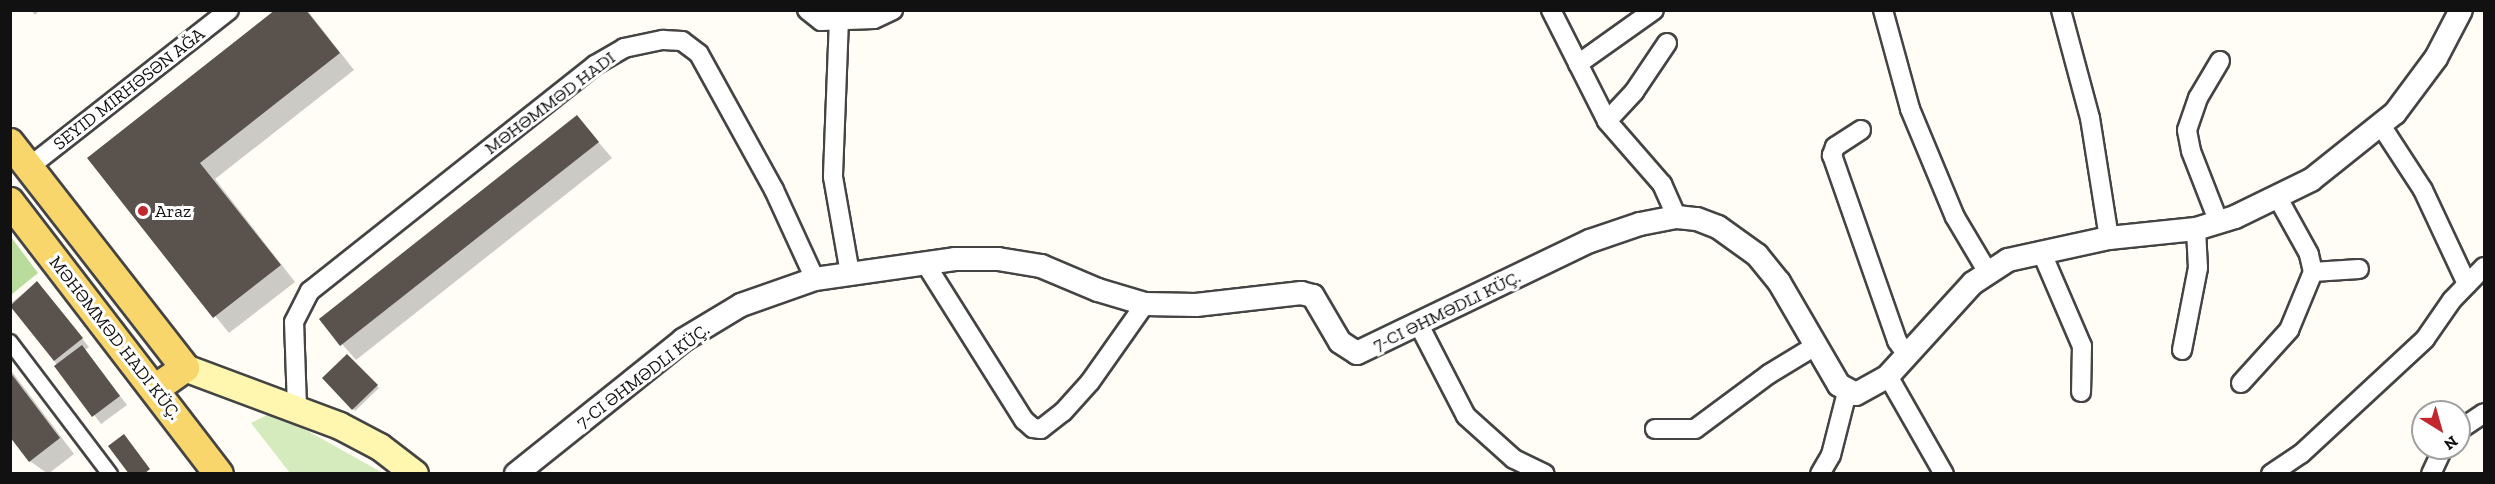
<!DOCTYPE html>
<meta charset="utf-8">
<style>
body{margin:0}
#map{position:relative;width:2495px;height:484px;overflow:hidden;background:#fffdf5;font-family:"Zilla Slab",serif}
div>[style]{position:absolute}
.green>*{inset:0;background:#d5ebbd}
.forest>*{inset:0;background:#b9dc9c}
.shadow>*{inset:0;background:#0003}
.building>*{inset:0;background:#5a524d}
.roads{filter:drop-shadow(2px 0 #444) drop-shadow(-2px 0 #444) drop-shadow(0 2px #444) drop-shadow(0 -2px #444)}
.pedestrian>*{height:14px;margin:-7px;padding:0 7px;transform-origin:7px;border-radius:7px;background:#fff}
.minor>*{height:18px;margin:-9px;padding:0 9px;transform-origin:9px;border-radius:9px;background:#fff}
.tertiary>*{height:22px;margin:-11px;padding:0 11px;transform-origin:11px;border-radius:11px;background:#fff}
.secondary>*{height:26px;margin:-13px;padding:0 13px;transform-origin:13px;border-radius:13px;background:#fff6b0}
.primary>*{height:28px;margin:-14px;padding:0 14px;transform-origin:14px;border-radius:14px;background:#f9d66b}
.dots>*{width:16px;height:16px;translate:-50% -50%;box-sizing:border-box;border:3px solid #fff;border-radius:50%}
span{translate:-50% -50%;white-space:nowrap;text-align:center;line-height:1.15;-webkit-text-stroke:6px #fff;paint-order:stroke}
.street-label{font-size:18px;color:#111}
.poi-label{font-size:18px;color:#111}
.left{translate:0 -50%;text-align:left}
.frame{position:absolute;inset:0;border:12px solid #111;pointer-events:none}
.north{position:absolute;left:2411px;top:400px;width:60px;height:60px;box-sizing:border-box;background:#fff;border:2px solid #a0a0a0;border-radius:50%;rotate:143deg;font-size:16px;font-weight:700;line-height:24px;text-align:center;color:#111}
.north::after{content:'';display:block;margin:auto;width:21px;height:27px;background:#c4262e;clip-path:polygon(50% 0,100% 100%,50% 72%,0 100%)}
</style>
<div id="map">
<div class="green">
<div style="clip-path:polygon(273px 412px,324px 440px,383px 473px,290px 473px,251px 423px)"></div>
</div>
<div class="forest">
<div style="clip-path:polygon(11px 237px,38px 273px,11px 295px)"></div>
</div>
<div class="shadow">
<div style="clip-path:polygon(31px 10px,40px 10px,35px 15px)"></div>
<div style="clip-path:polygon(277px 10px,307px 10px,354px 70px,215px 179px,295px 282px,229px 333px,89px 159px)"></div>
<div style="clip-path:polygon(577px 117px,612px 158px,356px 360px,321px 320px)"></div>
<div style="clip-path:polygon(37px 283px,89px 347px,85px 350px,127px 405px,101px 424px,11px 303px)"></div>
<div style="clip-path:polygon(347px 356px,379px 388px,355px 411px,324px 378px)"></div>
<div style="clip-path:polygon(10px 369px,74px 454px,48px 474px,30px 461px,10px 435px)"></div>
</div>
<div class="building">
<div style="clip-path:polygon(275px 10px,306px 10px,340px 53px,200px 163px,281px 265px,213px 318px,87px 158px)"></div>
<div style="clip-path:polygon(577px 115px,599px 142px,340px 346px,319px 319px)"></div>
<div style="clip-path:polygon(37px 281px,83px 338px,54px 361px,10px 306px)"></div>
<div style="clip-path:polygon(82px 345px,120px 396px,92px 417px,54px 366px)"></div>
<div style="clip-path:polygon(347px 354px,378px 385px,352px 410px,322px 378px)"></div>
<div style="clip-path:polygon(10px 372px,60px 438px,29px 462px,10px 437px)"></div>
<div style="clip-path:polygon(124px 434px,150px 469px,144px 474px,129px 474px,108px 446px)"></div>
</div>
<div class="roads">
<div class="pedestrian">
<div style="left:10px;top:342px;width:166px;rotate:52.9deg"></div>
</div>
<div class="minor">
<div style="left:807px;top:10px;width:18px;rotate:38deg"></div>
<div style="left:821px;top:21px;width:53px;rotate:-2.2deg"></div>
<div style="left:874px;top:19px;width:21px;rotate:-25deg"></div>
<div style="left:1551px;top:10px;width:124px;rotate:63.2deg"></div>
<div style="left:1607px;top:121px;width:84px;rotate:48.9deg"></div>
<div style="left:1662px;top:184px;width:36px;rotate:66deg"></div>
<div style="left:1883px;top:10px;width:103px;rotate:74.7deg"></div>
<div style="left:1910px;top:109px;width:117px;rotate:67.4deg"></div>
<div style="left:1955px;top:217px;width:63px;rotate:59.3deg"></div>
<div style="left:2061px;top:10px;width:112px;rotate:75deg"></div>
<div style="left:2090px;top:118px;width:121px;rotate:81deg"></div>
<div style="left:839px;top:19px;width:158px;rotate:92.2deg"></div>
<div style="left:833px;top:177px;width:97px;rotate:80deg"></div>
<div style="left:1578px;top:64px;width:93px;rotate:-35.4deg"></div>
<div style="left:1607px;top:121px;width:40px;rotate:-47deg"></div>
<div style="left:1634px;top:92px;width:59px;rotate:-56deg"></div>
<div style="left:2382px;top:127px;width:75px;rotate:56.9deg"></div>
<div style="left:2423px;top:190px;width:104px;rotate:64.9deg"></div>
<div style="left:1861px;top:130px;width:31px;rotate:147deg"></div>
<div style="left:1835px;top:147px;width:9px;rotate:111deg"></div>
<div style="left:1832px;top:155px;width:197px;rotate:70.7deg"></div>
<div style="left:1897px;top:341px;width:19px;rotate:54deg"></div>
<div style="left:29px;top:167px;width:254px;rotate:-38.1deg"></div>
<div style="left:2219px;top:223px;width:77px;rotate:-111.3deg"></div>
<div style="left:2191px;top:151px;width:21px;rotate:-101deg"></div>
<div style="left:2187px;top:130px;width:34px;rotate:-71deg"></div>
<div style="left:2198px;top:98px;width:43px;rotate:-59.3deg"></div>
<div style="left:2041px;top:251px;width:103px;rotate:66.7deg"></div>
<div style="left:2082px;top:346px;width:46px;rotate:91.2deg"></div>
<div style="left:925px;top:263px;width:186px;rotate:57.8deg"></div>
<div style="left:1024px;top:420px;width:12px;rotate:42deg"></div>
<div style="left:1033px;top:428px;width:8px;rotate:7deg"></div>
<div style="left:1041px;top:429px;width:28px;rotate:-38deg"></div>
<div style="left:1063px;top:412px;width:40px;rotate:-48deg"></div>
<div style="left:1090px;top:382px;width:95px;rotate:-54.8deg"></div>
<div style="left:2313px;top:272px;width:46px;rotate:-3.7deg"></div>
<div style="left:1419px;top:325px;width:102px;rotate:62.7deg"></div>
<div style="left:1466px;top:416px;width:64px;rotate:41.9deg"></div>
<div style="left:1514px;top:459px;width:34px;rotate:26deg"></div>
<div style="left:2182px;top:350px;width:84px;rotate:-79deg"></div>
<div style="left:2198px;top:268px;width:39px;rotate:-93deg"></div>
<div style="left:1888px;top:376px;width:113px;rotate:60.3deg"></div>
<div style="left:2241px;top:383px;width:72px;rotate:-47.8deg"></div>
<div style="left:2289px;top:330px;width:63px;rotate:-67.5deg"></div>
<div style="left:2313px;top:272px;width:18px;rotate:-103deg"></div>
<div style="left:2309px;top:254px;width:64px;rotate:-119deg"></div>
<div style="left:297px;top:407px;width:85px;rotate:-92deg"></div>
<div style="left:294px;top:322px;width:35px;rotate:-63deg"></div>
<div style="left:310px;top:291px;width:364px;rotate:-38.4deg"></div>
<div style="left:595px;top:65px;width:34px;rotate:-30deg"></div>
<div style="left:624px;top:48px;width:40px;rotate:-12deg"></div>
<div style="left:663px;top:40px;width:19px;rotate:3deg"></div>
<div style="left:682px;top:41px;width:21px;rotate:37deg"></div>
<div style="left:699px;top:54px;width:155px;rotate:61.1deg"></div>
<div style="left:774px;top:190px;width:98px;rotate:65.3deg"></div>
<div style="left:1655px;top:429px;width:40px"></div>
<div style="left:1695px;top:429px;width:92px;rotate:-36.6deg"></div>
<div style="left:1769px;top:374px;width:54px;rotate:-31.3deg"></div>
<div style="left:2459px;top:430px;width:30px;rotate:-34deg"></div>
<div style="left:1820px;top:474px;width:22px;rotate:-60deg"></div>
<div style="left:1831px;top:455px;width:65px;rotate:-75.7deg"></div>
<div style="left:2271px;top:474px;width:36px;rotate:-34deg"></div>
<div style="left:2301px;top:454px;width:169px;rotate:-42.8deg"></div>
<div style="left:2425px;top:339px;width:47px;rotate:-55.3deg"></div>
<div style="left:2452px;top:300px;width:46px;rotate:-45.9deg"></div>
<div style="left:2431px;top:474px;width:29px;rotate:-65deg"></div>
</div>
<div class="tertiary">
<div style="left:516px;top:474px;width:214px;rotate:-38.7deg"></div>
<div style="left:683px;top:340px;width:68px;rotate:-31.1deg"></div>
<div style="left:741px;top:305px;width:78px;rotate:-19.4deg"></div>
<div style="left:815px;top:279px;width:141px;rotate:-8.1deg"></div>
<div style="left:955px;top:259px;width:43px"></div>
<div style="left:998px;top:259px;width:44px;rotate:9.2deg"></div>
<div style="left:1041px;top:266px;width:62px;rotate:22.8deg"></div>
<div style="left:1098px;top:290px;width:49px;rotate:16.6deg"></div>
<div style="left:1145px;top:304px;width:51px;rotate:1.1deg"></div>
<div style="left:1196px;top:305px;width:106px;rotate:-6.5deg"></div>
<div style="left:1301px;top:293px;width:12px;rotate:14deg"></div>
<div style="left:1313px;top:296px;width:53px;rotate:59.6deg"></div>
<div style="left:1340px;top:342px;width:20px;rotate:33deg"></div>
<div style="left:1357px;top:353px;width:259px;rotate:-25.7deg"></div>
<div style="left:1590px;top:241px;width:53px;rotate:-18.8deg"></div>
<div style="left:1640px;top:224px;width:38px;rotate:-11deg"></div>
<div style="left:1677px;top:217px;width:20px;rotate:6deg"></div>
<div style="left:1697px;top:219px;width:22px;rotate:21deg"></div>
<div style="left:1718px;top:227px;width:48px;rotate:35.7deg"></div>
<div style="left:1757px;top:255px;width:35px;rotate:51deg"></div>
<div style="left:1779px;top:282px;width:119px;rotate:59.8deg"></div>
<div style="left:1839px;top:385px;width:19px;rotate:28deg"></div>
<div style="left:1856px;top:394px;width:37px;rotate:-29deg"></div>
<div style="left:1888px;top:376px;width:126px;rotate:-47.6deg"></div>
<div style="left:1973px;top:283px;width:42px;rotate:-33.3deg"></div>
<div style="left:2008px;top:260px;width:103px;rotate:-12.3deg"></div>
<div style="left:2109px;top:238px;width:87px;rotate:-5.9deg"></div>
<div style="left:2196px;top:229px;width:41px;rotate:-17.1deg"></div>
<div style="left:2235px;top:217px;width:85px;rotate:-26deg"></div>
<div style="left:2311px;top:180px;width:107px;rotate:-38.6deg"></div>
<div style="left:2395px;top:113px;width:69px;rotate:-53.3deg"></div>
<div style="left:2436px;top:58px;width:54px;rotate:-62.5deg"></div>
</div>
<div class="secondary">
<div style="left:185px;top:368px;width:165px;rotate:20.5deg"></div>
<div style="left:340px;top:426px;width:45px;rotate:27.7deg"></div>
<div style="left:380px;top:447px;width:44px;rotate:37.6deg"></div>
</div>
<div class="primary">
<div style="left:10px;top:143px;width:285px;rotate:52.1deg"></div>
<div style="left:185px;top:368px;width:37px;rotate:145deg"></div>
<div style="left:10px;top:202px;width:343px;rotate:52.5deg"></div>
</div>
</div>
<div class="dots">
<div style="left:143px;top:211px;background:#c4262e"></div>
</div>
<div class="street-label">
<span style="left:129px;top:89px;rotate:-38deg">SEYID MIRHƏSƏN AĞA</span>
<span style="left:550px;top:103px;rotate:-37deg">MƏHƏMMƏD HADI</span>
<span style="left:1447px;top:311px;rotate:-26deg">7-CI ƏHMƏDLI KÜÇ.</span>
<span style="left:115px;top:338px;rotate:52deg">MƏHƏMMƏD HADI KÜÇ.</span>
<span style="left:643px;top:376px;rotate:-37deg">7-CI ƏHMƏDLI KÜÇ.</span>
</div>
<div class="poi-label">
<span class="left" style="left:155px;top:211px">Araz</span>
</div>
<div class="frame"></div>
<div class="north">N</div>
</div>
